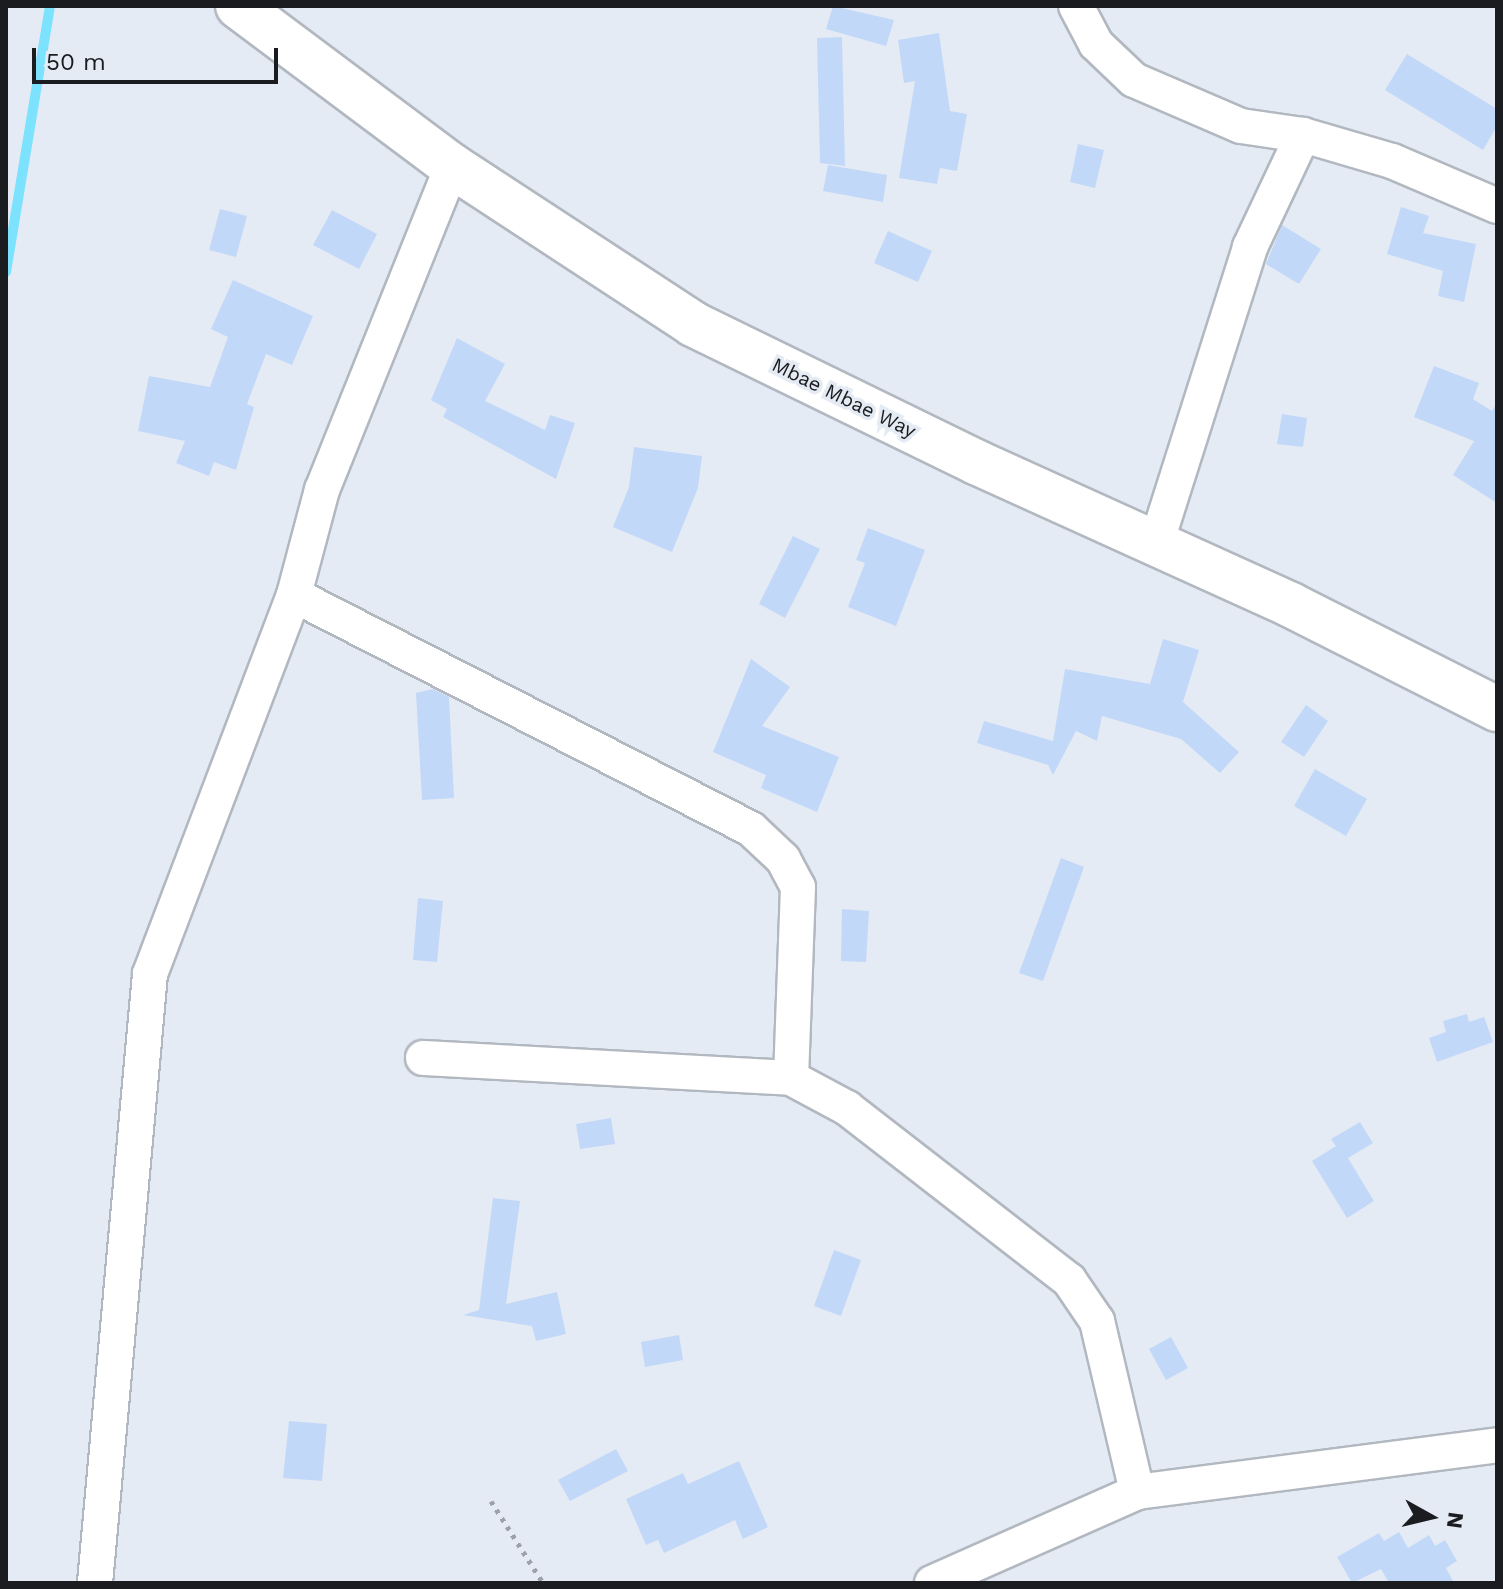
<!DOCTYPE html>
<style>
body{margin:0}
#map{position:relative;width:1503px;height:1589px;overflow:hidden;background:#e5ebf4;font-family:"Work Sans",sans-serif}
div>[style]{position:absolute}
.stream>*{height:10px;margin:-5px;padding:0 5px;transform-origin:5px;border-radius:5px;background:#7de2fd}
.building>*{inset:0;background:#c2d8f8}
.path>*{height:5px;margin-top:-2.5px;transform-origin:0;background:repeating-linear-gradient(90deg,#9da1a8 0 4px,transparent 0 10px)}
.roads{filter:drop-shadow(2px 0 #b2b8c0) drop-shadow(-2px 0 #b2b8c0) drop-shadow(0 2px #b2b8c0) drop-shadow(0 -2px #b2b8c0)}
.minor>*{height:34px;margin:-17px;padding:0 17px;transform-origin:17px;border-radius:17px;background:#fff}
.tertiary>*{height:44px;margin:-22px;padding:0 22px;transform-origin:22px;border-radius:22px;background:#fff}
span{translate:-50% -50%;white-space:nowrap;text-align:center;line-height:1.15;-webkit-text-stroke:7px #e5ebf4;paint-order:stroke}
.street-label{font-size:20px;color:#1a1c1f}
.frame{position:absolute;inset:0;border:8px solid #1a1c1f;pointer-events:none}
.north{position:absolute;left:1391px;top:1477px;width:80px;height:80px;-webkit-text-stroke:6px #e5ebf4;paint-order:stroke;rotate:98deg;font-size:22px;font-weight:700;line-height:32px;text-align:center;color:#1a1c1f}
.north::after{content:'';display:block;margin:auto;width:28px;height:36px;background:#1a1c1f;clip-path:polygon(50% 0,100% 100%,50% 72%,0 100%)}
.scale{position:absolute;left:32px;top:48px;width:246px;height:36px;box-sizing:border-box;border:4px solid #1a1c1f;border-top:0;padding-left:10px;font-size:24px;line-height:28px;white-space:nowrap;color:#1a1c1f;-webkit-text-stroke:6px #e5ebf4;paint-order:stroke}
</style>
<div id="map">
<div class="stream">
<div style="left:6px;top:272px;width:270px;rotate:-80.6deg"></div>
</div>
<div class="building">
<div style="clip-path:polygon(833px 6px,894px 20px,886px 46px,826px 29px)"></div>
<div style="clip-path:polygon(939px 33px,950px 111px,967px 114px,957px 171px,940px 168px,937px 184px,899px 178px,915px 81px,904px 83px,898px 40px)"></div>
<div style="clip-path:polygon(842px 37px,845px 166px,820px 163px,817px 38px)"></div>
<div style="clip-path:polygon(1407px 54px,1497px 109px,1497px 126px,1483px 150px,1385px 90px)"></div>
<div style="clip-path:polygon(1078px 144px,1104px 150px,1095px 188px,1070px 182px)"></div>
<div style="clip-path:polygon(828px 165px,887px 175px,883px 202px,823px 191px)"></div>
<div style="clip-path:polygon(1401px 207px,1429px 216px,1423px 233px,1476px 244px,1464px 302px,1438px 296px,1443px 271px,1387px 254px)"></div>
<div style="clip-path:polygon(220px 209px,247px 216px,236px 257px,209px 250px)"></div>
<div style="clip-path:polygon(332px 210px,377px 234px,359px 269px,313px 245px)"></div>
<div style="clip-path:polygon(1282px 225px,1321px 249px,1299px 284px,1266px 264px)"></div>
<div style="clip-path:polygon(888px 231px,932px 251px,918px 282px,874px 263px)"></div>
<div style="clip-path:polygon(233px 280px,313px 316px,292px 365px,266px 354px,247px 404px,254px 407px,236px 470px,214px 462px,209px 476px,176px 463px,185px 441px,138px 431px,149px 376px,210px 387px,228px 337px,211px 329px)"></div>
<div style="clip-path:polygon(457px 338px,505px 364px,485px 401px,545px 430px,550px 415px,575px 423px,556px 479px,443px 417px,447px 409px,431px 400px)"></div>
<div style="clip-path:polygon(1434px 366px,1479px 383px,1473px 399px,1492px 411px,1497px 403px,1497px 503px,1453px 475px,1474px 441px,1414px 417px)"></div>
<div style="clip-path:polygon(1282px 414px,1307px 418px,1303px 447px,1277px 444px)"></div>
<div style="clip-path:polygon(634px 447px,702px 456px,698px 488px,672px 552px,613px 527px,629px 487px)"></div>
<div style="clip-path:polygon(868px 528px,925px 550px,896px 626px,848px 607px,865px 563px,856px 560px)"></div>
<div style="clip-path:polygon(793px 536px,820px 549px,785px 618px,759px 604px)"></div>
<div style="clip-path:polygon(1163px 639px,1199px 650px,1183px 702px,1239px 752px,1220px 773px,1181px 739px,1102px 716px,1097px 741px,1076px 731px,1053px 775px,1048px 765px,977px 743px,984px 721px,1053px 741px,1065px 669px,1150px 684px)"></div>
<div style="clip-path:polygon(751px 659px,790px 687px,762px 726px,839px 757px,817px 812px,761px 788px,766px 775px,713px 752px)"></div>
<div style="clip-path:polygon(433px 689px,449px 697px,454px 798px,422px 800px,416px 693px)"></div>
<div style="clip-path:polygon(1306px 705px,1328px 721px,1304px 757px,1281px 742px)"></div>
<div style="clip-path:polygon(1315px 769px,1367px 799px,1346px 836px,1294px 806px)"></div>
<div style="clip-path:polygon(1061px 858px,1084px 867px,1043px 981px,1019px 973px)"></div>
<div style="clip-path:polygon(418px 898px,443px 901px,437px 962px,413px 960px)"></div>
<div style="clip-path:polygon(842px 909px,869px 911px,866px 962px,841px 961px)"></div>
<div style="clip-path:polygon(1467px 1014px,1469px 1022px,1484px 1017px,1493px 1042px,1437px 1062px,1429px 1038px,1446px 1032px,1443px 1021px)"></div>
<div style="clip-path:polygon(611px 1118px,615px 1144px,580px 1149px,576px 1124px)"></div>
<div style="clip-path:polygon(1360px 1122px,1373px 1143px,1348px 1158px,1374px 1201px,1347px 1218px,1312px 1161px,1336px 1146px,1331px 1139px)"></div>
<div style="clip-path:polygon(493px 1198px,520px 1201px,506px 1304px,557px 1292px,566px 1334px,536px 1341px,532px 1326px,463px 1315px,479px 1310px)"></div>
<div style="clip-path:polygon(834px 1250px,861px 1260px,841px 1316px,814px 1306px)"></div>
<div style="clip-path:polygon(679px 1335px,683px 1360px,645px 1367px,641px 1342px)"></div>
<div style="clip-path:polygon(1171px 1337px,1188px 1368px,1166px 1380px,1149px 1349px)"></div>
<div style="clip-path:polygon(289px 1421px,327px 1424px,322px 1481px,283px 1478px)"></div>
<div style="clip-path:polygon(616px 1449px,628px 1471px,570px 1501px,558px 1480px)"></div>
<div style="clip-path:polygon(739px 1461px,768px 1527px,743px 1539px,735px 1520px,664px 1553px,658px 1540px,646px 1545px,626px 1499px,683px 1473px,688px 1484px)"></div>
<div style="clip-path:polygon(1399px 1532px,1408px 1548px,1429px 1535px,1435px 1546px,1445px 1540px,1457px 1561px,1446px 1568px,1454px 1583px,1389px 1583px,1381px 1569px,1352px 1583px,1337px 1557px,1379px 1533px,1384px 1541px)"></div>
</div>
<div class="path">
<div style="left:491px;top:1501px;width:97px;rotate:57.6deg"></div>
</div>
<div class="roads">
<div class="minor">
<div style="left:1076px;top:6px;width:43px;rotate:62.2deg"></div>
<div style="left:1096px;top:44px;width:52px;rotate:43.5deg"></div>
<div style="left:1134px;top:80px;width:116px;rotate:23.3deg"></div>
<div style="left:1241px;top:126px;width:63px;rotate:8.3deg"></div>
<div style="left:1303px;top:135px;width:93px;rotate:16.3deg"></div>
<div style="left:1392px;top:161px;width:114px;rotate:23.2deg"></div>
<div style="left:1156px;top:544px;width:312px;rotate:-72.4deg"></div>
<div style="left:1250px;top:247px;width:124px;rotate:-64.7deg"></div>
<div style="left:294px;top:595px;width:513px;rotate:27.11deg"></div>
<div style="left:751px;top:829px;width:44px;rotate:43.2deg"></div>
<div style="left:783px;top:859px;width:32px;rotate:62deg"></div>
<div style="left:798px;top:887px;width:191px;rotate:92.1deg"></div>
<div style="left:791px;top:1078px;width:64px;rotate:28.2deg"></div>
<div style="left:847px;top:1108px;width:281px;rotate:37.8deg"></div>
<div style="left:1069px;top:1280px;width:50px;rotate:55.7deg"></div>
<div style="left:1097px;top:1321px;width:176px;rotate:76.8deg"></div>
<div style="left:423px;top:1058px;width:369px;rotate:3.1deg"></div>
<div style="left:95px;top:1583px;width:611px;rotate:-84.84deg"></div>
<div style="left:150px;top:974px;width:405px;rotate:-69.2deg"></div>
<div style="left:294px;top:595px;width:109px;rotate:-75.1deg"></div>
<div style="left:322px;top:490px;width:349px;rotate:-68.1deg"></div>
<div style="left:932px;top:1583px;width:224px;rotate:-23.9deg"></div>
<div style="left:1137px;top:1492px;width:363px;rotate:-7.4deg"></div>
</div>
<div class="tertiary">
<div style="left:238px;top:6px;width:267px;rotate:36.8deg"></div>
<div style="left:452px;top:166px;width:288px;rotate:33.2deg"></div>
<div style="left:693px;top:324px;width:315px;rotate:26deg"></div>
<div style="left:976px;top:462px;width:346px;rotate:24.4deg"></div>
<div style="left:1291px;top:605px;width:231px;rotate:26.8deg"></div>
</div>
</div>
<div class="street-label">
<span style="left:844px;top:398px;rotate:26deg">Mbae Mbae Way</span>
</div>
<div class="frame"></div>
<div class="north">N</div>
<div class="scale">50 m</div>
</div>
